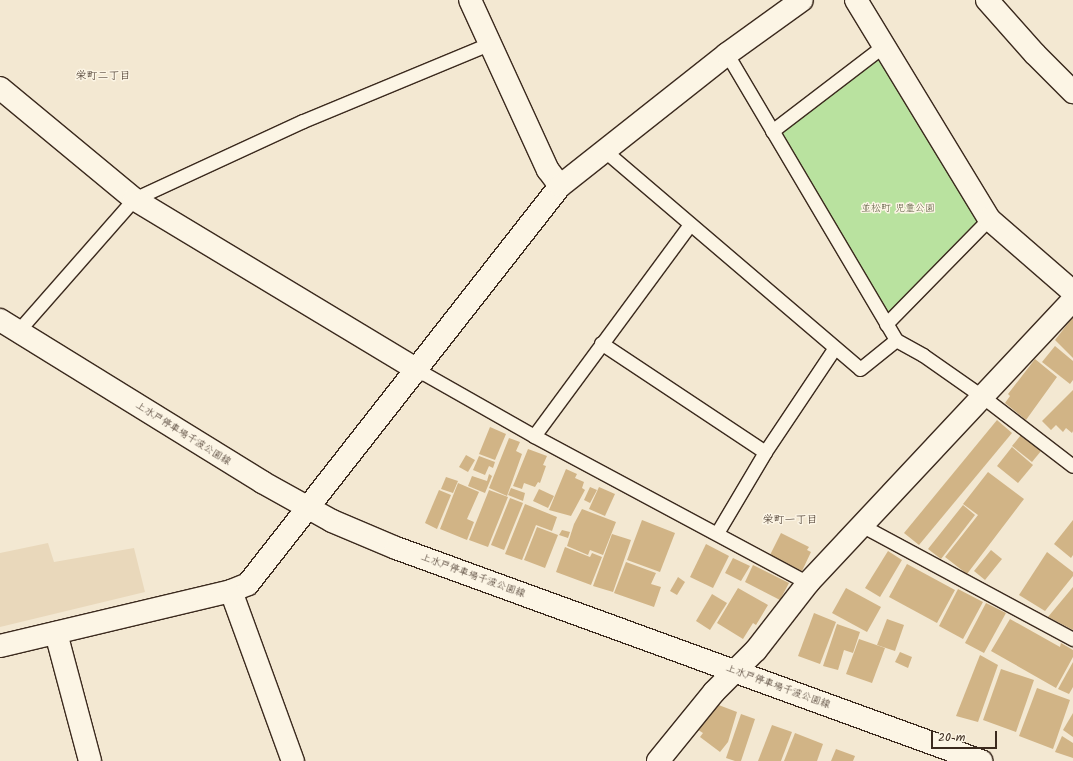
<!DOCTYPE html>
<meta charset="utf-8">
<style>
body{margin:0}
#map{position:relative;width:1073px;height:761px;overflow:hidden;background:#f3e8d2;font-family:Kalam,"Klee One",sans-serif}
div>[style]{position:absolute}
.built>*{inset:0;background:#e9d8bb}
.green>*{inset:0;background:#b9e29f}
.building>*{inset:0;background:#d1b486}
.roads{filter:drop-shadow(1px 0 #3b2a1e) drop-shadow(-1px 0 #3b2a1e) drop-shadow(0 1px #3b2a1e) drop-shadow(0 -1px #3b2a1e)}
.service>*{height:13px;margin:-6.5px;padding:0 6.5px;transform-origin:6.5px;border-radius:6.5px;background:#fcf5e5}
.minor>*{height:22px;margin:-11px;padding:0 11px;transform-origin:11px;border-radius:11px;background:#fcf5e5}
.secondary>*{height:22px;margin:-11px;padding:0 11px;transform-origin:11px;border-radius:11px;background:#fcf5e5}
span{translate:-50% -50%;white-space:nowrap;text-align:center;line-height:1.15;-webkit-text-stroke:3px #fcf5e5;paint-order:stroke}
.park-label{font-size:10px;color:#5a583e}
.street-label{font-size:10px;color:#3b2a1e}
.neighbourhood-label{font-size:11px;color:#3b2a1e}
.scale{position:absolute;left:931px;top:731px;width:66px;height:18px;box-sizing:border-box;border:2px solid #3b2a1e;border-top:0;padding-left:5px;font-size:12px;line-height:14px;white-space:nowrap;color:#3b2a1e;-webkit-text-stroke:3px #fcf5e5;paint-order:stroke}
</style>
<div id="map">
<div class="built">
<div style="clip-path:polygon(48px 543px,54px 562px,134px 548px,145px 592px,0 627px,0 553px)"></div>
</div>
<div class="green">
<div style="clip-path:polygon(876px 56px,980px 219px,887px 315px,778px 134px)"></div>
</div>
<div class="building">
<div style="clip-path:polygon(1073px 317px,1073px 358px,1055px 340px)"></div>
<div style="clip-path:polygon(1055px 346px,1073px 361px,1073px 380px,1070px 384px,1042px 362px)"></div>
<div style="clip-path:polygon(1035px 359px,1057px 377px,1026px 420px,1005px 403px,1010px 396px,1008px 394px)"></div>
<div style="clip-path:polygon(1073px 390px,1073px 431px,1072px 433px,1066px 428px,1063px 432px,1056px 425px,1051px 430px,1042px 421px)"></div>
<div style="clip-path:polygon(997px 420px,1012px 433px,919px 545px,904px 533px)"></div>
<div style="clip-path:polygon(490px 427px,506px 434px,495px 460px,479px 454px)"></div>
<div style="clip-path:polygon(1021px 435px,1041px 451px,1032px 462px,1012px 446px)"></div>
<div style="clip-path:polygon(509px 438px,520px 442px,516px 451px,522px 454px,507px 496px,489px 488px)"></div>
<div style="clip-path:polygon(1012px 447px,1033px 465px,1018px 483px,997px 466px)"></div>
<div style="clip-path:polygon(528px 449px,547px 456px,543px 465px,546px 466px,540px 483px,538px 482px,535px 487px,524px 483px,522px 489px,513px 486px)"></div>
<div style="clip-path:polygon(466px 455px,475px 460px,468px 472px,459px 467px)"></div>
<div style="clip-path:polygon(479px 456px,495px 462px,493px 468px,489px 466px,485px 475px,473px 470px)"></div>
<div style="clip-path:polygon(566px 469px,577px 474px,575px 478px,584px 482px,582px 488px,585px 490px,571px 516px,549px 510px)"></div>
<div style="clip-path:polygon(988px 472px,1024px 499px,967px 574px,945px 557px,978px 515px,963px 504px)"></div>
<div style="clip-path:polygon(489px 474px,492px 476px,485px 493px,468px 486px,472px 476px,487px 481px)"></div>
<div style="clip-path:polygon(446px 477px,458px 481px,453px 493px,441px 489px)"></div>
<div style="clip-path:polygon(458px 483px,479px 492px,467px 519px,474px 522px,467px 540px,440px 529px)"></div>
<div style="clip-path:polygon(590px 487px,597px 490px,590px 503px,584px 500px)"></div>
<div style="clip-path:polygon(599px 487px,615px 494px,605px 516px,589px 509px)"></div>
<div style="clip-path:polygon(511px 488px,525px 493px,523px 501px,508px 495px)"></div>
<div style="clip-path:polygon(539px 489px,554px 496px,548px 508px,533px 501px)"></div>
<div style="clip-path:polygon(439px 490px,451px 495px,437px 529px,425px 523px)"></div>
<div style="clip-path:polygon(489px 490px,508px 497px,488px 547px,469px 540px)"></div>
<div style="clip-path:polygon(510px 498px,523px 503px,504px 550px,491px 545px)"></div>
<div style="clip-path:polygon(525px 504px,557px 517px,552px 531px,536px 525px,522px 560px,505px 554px)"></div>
<div style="clip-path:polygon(963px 505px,975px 515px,941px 559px,928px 549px)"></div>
<div style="clip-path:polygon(582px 509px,616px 522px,603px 555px,590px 550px,588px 555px,567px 546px,574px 524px)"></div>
<div style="clip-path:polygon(642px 520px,675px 533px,660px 572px,627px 560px)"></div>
<div style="clip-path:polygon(1073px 520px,1073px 555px,1071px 558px,1054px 544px)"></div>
<div style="clip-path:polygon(537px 527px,558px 535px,545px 568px,524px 560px)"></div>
<div style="clip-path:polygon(562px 530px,570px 532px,568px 538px,559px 535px)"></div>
<div style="clip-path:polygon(781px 533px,809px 547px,807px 550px,811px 552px,802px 571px,770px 555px)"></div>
<div style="clip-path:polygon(612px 534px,631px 540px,613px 592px,593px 586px)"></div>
<div style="clip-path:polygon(706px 544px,729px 556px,713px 588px,690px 577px)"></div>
<div style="clip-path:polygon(565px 547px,590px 557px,592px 553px,602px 557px,591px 585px,556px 572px)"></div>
<div style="clip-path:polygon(991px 550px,1002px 559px,985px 580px,974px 571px)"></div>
<div style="clip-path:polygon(888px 551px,902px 560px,880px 597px,865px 588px)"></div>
<div style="clip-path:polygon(1047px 552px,1073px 572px,1073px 576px,1045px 611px,1019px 595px)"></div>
<div style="clip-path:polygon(733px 558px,750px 566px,741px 581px,725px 573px)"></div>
<div style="clip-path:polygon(626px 562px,656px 573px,651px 584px,661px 587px,654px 607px,614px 593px)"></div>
<div style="clip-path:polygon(907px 564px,955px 590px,937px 623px,889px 597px)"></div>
<div style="clip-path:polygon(753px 565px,789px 583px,780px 600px,745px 582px)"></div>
<div style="clip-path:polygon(678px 577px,685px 582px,677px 595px,670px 591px)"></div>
<div style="clip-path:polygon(1073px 587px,1073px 630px,1048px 617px)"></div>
<div style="clip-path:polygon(738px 588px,768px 605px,756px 625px,753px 623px,743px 639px,717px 623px)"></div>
<div style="clip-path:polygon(846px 588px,881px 607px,867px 632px,832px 613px)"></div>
<div style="clip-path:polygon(958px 589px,983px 602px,963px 639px,939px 626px)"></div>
<div style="clip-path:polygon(712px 594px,727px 603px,710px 630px,696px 621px)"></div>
<div style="clip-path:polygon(986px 603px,1006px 613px,984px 653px,965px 643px)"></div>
<div style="clip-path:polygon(814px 613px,836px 622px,820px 664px,798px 656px)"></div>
<div style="clip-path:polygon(887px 619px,904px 625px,895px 651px,877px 645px)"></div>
<div style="clip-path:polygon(1010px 619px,1060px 647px,1061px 643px,1073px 650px,1073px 657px,1056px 688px,991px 651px)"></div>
<div style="clip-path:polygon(837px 624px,860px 632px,853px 653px,844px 650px,838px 670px,823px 666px)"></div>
<div style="clip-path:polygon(859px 639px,885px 648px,872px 683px,846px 674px)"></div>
<div style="clip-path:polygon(900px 652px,912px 657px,908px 668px,895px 662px)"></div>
<div style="clip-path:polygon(980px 655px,998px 665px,978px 722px,956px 716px)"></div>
<div style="clip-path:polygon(1073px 662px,1073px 687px,1069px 694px,1058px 689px)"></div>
<div style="clip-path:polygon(1001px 669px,1034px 680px,1016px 732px,983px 720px)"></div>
<div style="clip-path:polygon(1037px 688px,1070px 700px,1053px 749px,1019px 736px)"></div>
<div style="clip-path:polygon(716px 704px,737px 712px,728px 742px,720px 752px,700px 737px,703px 733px,695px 728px)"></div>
<div style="clip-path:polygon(1073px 713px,1073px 737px,1063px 730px)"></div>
<div style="clip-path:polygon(741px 714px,755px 719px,741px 761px,735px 761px,726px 758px)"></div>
<div style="clip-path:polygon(772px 725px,792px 732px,781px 761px,758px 761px)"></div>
<div style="clip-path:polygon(795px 733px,823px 744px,817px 761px,784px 761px)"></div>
<div style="clip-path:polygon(1062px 736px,1073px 743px,1073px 758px,1055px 752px)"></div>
<div style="clip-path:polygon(836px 749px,855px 756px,853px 761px,831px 761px)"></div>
</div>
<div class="roads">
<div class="service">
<div style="left:727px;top:54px;width:332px;rotate:59.4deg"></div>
<div style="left:896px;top:340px;width:31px;rotate:29deg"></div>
<div style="left:923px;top:355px;width:73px;rotate:35deg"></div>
<div style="left:983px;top:397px;width:113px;rotate:37.5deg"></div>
<div style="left:772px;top:131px;width:140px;rotate:-37.4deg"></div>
<div style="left:605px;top:151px;width:335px;rotate:40.5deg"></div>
<div style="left:860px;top:369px;width:46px;rotate:-38.9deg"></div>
<div style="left:886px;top:324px;width:147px;rotate:-45.6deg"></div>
<div style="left:18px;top:331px;width:176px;rotate:-48.7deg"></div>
<div style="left:134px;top:199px;width:186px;rotate:-24.8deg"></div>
<div style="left:303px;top:121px;width:201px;rotate:-22.5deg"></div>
<div style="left:601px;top:343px;width:197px;rotate:33.6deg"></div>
<div style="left:765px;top:452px;width:124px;rotate:-56.2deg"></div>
<div style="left:418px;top:370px;width:133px;rotate:29.6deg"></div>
<div style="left:534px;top:436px;width:311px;rotate:28.2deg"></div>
<div style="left:534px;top:436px;width:261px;rotate:-53.6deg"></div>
<div style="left:861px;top:525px;width:241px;rotate:28.3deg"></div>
<div style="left:717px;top:533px;width:94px;rotate:-59.3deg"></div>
</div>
<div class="minor">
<div style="left:470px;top:0;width:187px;rotate:65.4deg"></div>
<div style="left:548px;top:170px;width:20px;rotate:53deg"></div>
<div style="left:856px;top:0;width:256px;rotate:58.7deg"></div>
<div style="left:989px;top:219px;width:111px;rotate:41deg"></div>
<div style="left:987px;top:0;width:72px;rotate:48.4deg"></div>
<div style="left:1035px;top:54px;width:54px;rotate:45deg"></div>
<div style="left:0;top:88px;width:174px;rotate:39.6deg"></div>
<div style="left:134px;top:199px;width:332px;rotate:31.1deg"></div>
<div style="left:231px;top:591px;width:181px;rotate:70deg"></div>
<div style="left:56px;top:633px;width:132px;rotate:75.1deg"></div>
<div style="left:0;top:646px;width:237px;rotate:-13.4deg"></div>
<div style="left:231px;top:591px;width:18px;rotate:-22deg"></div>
<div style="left:248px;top:584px;width:506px;rotate:-51.91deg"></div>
<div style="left:560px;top:186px;width:213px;rotate:-38.3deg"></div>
<div style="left:727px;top:54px;width:92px;rotate:-35.8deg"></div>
<div style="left:658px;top:761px;width:89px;rotate:-50.9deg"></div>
<div style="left:714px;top:692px;width:59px;rotate:-45deg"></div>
<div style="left:756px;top:650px;width:85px;rotate:-52.2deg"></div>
<div style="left:808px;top:583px;width:388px;rotate:-46.9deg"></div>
</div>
<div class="secondary">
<div style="left:0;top:320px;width:308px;rotate:31.7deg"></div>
<div style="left:262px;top:482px;width:80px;rotate:29.1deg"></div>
<div style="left:332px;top:521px;width:69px;rotate:22.9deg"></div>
<div style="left:396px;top:548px;width:623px;rotate:20.01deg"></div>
</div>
</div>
<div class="park-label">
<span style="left:898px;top:209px">並松町 児童公園</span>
</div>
<div class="street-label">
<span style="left:183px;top:434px;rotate:32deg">上水戸停車場千波公園線</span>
<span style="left:473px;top:576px;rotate:20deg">上水戸停車場千波公園線</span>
<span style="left:778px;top:687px;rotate:20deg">上水戸停車場千波公園線</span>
</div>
<div class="neighbourhood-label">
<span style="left:103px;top:76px">栄町二丁目</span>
<span style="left:790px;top:520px">栄町一丁目</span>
</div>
<div class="scale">20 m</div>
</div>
